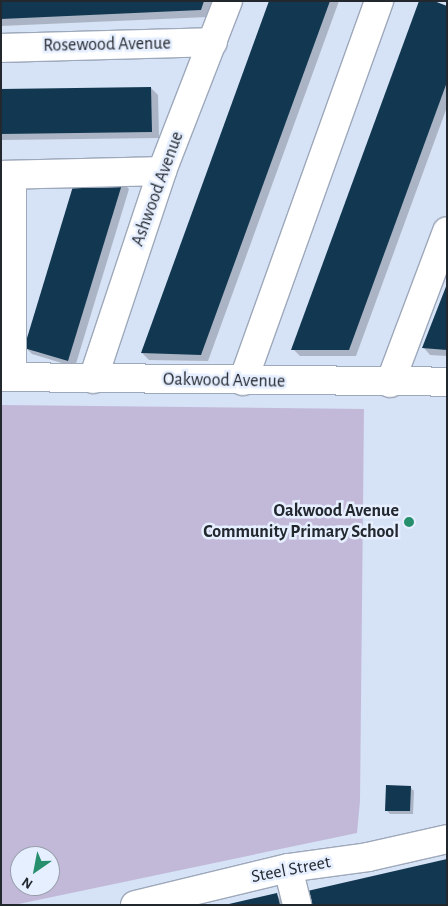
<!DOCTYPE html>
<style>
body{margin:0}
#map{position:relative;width:448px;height:906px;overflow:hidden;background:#d6e2f5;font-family:"Alegreya Sans",sans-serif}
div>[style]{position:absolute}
.green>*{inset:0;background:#c2b9d9}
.shadow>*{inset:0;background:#0003}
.building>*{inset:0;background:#123851}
.roads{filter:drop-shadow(1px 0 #9da8ba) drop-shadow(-1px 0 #9da8ba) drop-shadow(0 1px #9da8ba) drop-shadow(0 -1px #9da8ba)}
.minor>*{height:28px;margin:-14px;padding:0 14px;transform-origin:14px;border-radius:14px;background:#fff}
.dots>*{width:14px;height:14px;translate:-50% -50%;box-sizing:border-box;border:2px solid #e6efff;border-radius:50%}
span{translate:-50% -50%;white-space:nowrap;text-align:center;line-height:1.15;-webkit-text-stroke:5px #e6efff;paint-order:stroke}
.street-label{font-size:18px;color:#23272e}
.poi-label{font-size:18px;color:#23272e;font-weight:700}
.right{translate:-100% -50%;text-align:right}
.frame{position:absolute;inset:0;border:2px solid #23272e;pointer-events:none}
.north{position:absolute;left:10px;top:846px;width:50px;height:50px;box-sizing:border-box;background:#e6efff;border:1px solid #989fab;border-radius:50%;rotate:213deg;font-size:14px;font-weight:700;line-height:20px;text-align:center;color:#23272e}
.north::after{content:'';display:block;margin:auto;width:18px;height:22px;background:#268f6d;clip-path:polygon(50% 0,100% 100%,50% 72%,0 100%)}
</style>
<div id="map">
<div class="green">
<div style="clip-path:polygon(evenodd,1px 405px,364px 409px,360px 801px,357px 833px,14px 905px,1px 905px,1px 405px,20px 856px,50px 856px,50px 886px,20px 886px,20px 856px)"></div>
</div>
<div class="shadow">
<div style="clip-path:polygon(1px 1px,213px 1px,208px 17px,1px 26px)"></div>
<div style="clip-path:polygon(270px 1px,339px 1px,208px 361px,149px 360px,142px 353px)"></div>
<div style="clip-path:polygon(447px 7px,447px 107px,356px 356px,300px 356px,293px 349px)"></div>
<div style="clip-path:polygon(151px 88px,158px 95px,159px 138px,1px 140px,1px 90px)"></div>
<div style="clip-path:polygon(123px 183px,129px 189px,75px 367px,32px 354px,25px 347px)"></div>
<div style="clip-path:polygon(447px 287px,447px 356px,430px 355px,424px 348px)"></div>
<div style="clip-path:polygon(410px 787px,414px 791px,413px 814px,390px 814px,386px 810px)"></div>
<div style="clip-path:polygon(277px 895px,285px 905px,231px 905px)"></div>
</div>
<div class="building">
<div style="clip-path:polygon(1px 1px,204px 1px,201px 10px,1px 19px)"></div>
<div style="clip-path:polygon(269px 1px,330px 1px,201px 355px,141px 353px)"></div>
<div style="clip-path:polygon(419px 1px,434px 1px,447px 6px,447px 82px,349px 350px,291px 350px)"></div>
<div style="clip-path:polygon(151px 87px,152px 132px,1px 134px,1px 89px)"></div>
<div style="clip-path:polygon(123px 181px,68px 361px,24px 348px,74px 183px)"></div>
<div style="clip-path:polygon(447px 284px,447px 350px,422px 348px)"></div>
<div style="clip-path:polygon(386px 785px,411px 786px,410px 811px,385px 811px)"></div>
<div style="clip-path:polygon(447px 859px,447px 905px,305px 905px,303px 892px)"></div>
<div style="clip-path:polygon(277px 893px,280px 905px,229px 905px,229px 904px)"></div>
</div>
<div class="roads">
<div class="minor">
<div style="left:1px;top:48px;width:212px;rotate:-1.6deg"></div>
<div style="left:1px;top:175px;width:161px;rotate:-1.4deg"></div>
<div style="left:12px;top:175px;width:202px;rotate:90deg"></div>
<div style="left:1px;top:377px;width:446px;rotate:0.6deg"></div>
<div style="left:93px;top:379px;width:219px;rotate:-71.6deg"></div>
<div style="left:162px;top:171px;width:182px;rotate:-68.8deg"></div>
<div style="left:243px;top:381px;width:404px;rotate:-70.3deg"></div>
<div style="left:390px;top:383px;width:162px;rotate:-69.4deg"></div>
<div style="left:288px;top:868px;width:38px;rotate:76deg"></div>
<div style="left:135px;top:905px;width:157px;rotate:-13.6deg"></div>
<div style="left:288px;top:868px;width:81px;rotate:-7.8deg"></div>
<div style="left:368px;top:857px;width:81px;rotate:-12.8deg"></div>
</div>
</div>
<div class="dots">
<div style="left:409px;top:522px;background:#268f6d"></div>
</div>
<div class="street-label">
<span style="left:107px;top:45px;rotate:-1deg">Rosewood Avenue</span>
<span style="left:158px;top:189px;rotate:-70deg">Ashwood Avenue</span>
<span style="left:224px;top:381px;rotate:1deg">Oakwood Avenue</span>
<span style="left:291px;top:870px;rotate:-11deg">Steel Street</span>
</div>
<div class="poi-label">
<span class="right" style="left:399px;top:522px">Oakwood Avenue<br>Community Primary School</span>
</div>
<div class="frame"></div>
<div class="north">N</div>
</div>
